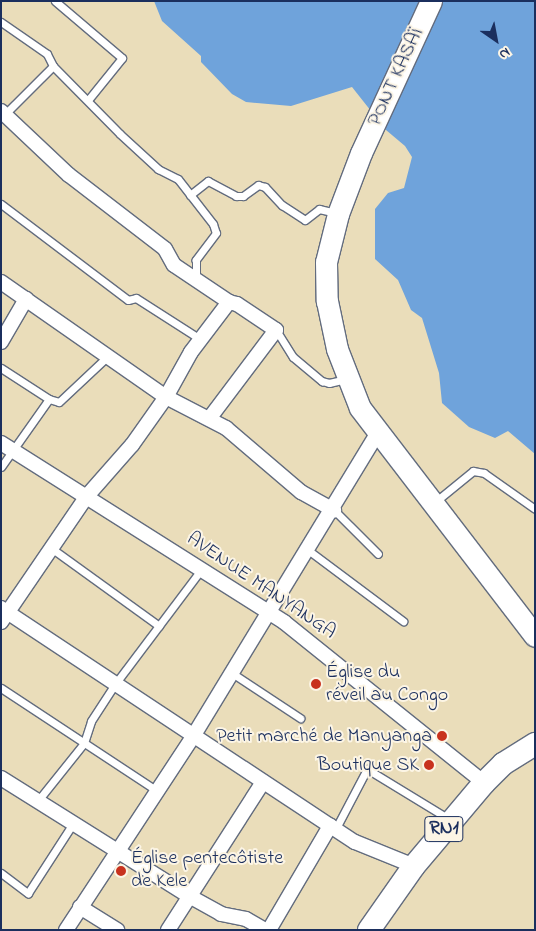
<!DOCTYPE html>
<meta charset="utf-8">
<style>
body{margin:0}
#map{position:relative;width:536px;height:931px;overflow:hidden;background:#eaddba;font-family:"Indie Flower",sans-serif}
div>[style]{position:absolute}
.water>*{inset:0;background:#6fa3db}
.roads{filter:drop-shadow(1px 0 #636c7e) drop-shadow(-1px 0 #636c7e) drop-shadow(0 1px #636c7e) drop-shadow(0 -1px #636c7e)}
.service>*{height:7px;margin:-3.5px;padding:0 3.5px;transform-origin:3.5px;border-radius:3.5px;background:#fff}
.minor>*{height:14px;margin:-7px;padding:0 7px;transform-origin:7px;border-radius:7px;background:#fff}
.primary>*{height:21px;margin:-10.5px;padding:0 10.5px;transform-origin:10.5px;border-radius:10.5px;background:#fff}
.trunk>*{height:22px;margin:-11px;padding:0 11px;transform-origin:11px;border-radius:11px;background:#fff}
.dots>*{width:14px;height:14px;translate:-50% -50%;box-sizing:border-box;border:2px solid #fcf5e5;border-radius:50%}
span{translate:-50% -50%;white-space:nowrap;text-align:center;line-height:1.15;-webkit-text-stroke:4px #fcf5e5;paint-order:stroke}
.shield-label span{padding:1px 4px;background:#fcf5e5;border:1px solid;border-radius:4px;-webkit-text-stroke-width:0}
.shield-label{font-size:19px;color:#1b2f5e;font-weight:700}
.street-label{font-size:20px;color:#1b2f5e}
.poi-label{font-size:20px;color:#1b2f5e}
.left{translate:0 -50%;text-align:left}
.right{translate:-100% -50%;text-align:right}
.frame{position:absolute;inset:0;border:2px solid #1b2f5e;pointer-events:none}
.north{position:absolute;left:471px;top:15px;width:50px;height:50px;-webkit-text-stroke:4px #fcf5e5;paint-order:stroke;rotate:147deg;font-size:14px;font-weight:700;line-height:20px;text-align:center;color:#1b2f5e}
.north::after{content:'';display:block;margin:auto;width:18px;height:22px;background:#1b2f5e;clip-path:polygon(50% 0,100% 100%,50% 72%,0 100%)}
</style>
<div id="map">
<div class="water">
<div style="clip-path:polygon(154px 1px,535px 1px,535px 454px,508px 431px,495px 438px,469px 427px,442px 403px,439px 373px,422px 318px,411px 310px,398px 280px,375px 259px,375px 209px,388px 193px,404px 188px,412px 157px,405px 146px,386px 130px,352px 87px,291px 106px,246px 102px,232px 94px,201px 62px,201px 56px,162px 21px)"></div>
</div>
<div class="roads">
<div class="service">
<div style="left:55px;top:1px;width:88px;rotate:40.4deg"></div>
<div style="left:122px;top:58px;width:54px;rotate:129deg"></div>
<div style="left:1px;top:22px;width:56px;rotate:34.8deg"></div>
<div style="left:47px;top:54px;width:13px;rotate:63deg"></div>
<div style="left:53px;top:66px;width:95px;rotate:45.4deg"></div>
<div style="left:120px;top:134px;width:52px;rotate:42.6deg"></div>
<div style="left:158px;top:169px;width:22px;rotate:27deg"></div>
<div style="left:178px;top:179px;width:57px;rotate:52.1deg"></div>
<div style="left:213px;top:224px;width:9px;rotate:72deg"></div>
<div style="left:216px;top:233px;width:34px;rotate:127deg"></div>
<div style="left:196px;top:260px;width:19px;rotate:90deg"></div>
<div style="left:5px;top:114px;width:68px;rotate:-45deg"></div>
<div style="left:190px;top:195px;width:23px;rotate:-38deg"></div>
<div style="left:208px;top:181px;width:32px;rotate:28deg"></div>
<div style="left:236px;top:196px;width:7px"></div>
<div style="left:243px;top:196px;width:19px;rotate:-36deg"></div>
<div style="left:258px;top:185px;width:7px;rotate:16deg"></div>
<div style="left:265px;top:187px;width:25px;rotate:47deg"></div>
<div style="left:282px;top:205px;width:27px;rotate:33deg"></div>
<div style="left:305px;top:220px;width:18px;rotate:-38deg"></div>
<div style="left:319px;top:209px;width:17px;rotate:13deg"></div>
<div style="left:1px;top:204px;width:159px;rotate:37.1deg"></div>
<div style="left:128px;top:300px;width:8px;rotate:-14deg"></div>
<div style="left:136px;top:298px;width:76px;rotate:32.6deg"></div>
<div style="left:276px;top:330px;width:32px;rotate:58deg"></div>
<div style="left:293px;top:357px;width:38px;rotate:40deg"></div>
<div style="left:322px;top:381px;width:7px;rotate:16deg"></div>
<div style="left:329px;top:383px;width:17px;rotate:-13deg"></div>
<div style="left:1px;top:368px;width:57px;rotate:32.9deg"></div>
<div style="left:49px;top:399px;width:83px;rotate:125.2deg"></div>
<div style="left:49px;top:399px;width:10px;rotate:17deg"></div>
<div style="left:59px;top:402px;width:67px;rotate:-43.2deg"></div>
<div style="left:435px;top:502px;width:49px;rotate:-39.2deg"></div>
<div style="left:473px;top:471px;width:11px;rotate:10deg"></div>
<div style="left:484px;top:473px;width:62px;rotate:35.2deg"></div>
<div style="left:334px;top:510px;width:62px;rotate:45deg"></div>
<div style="left:51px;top:548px;width:133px;rotate:35.8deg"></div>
<div style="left:308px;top:550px;width:119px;rotate:36.8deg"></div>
<div style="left:232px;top:673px;width:82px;rotate:33.5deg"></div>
<div style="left:1px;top:688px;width:187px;rotate:33.4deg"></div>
<div style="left:36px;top:803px;width:77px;rotate:-51.3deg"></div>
<div style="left:84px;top:743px;width:23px;rotate:-72deg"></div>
<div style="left:91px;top:721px;width:44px;rotate:-57deg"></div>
<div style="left:115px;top:684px;width:143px;rotate:-53deg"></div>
<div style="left:335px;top:830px;width:69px;rotate:-62.3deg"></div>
<div style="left:367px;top:769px;width:96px;rotate:31.4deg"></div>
<div style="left:1px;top:873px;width:34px;rotate:37deg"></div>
<div style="left:28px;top:893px;width:81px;rotate:-57.1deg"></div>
</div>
<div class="minor">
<div style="left:1px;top:111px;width:93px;rotate:43.3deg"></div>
<div style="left:69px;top:175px;width:121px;rotate:37.6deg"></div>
<div style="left:165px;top:249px;width:18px;rotate:61deg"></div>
<div style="left:174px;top:265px;width:66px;rotate:33.9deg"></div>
<div style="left:1px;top:282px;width:201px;rotate:34.9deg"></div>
<div style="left:166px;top:397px;width:68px;rotate:27.3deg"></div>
<div style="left:226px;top:428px;width:99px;rotate:40.5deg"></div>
<div style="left:301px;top:492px;width:38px;rotate:29deg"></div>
<div style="left:1px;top:342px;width:50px;rotate:-59.8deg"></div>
<div style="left:1px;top:443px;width:335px;rotate:32.3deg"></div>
<div style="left:284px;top:622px;width:257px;rotate:38.8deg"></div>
<div style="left:1px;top:608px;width:424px;rotate:33.5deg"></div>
<div style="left:355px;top:842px;width:64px;rotate:22.1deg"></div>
<div style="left:1px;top:622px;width:153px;rotate:-55.7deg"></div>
<div style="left:87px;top:496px;width:68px;rotate:-48.6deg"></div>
<div style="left:132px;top:445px;width:59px;rotate:-54.7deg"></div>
<div style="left:166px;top:397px;width:51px;rotate:-60.9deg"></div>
<div style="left:191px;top:352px;width:63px;rotate:-52.8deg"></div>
<div style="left:229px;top:302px;width:8px;rotate:14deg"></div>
<div style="left:237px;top:304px;width:47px;rotate:33.7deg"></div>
<div style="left:276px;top:330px;width:111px;rotate:127deg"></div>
<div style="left:1px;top:778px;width:222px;rotate:32.1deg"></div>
<div style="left:189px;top:896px;width:37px;rotate:29deg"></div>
<div style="left:221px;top:914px;width:25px;rotate:11deg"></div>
<div style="left:246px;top:919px;width:22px;rotate:30deg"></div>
<div style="left:80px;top:907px;width:44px;rotate:31.9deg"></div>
<div style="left:66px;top:930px;width:233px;rotate:-56.7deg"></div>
<div style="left:194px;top:735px;width:352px;rotate:-58.7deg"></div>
<div style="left:168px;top:930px;width:176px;rotate:-57.3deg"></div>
<div style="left:269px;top:930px;width:121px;rotate:-59.6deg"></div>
</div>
<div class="primary">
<div style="left:431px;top:1px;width:167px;rotate:114.7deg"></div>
<div style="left:361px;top:153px;width:65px;rotate:110.7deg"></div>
<div style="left:338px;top:214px;width:49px;rotate:104deg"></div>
<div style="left:326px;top:262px;width:39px;rotate:89deg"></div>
<div style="left:327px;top:301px;width:49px;rotate:78.2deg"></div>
<div style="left:337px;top:349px;width:63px;rotate:68.7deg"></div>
<div style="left:360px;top:408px;width:287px;rotate:52.5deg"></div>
</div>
<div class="trunk">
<div style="left:369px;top:930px;width:78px;rotate:-54.9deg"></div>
<div style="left:414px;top:866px;width:109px;rotate:-49.9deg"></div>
<div style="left:484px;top:783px;width:27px;rotate:-45deg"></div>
<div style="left:503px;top:764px;width:38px;rotate:-32deg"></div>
</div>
</div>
<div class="dots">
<div style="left:316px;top:684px;background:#c8321e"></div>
<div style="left:442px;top:736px;background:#c8321e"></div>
<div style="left:429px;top:765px;background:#c8321e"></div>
<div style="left:121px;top:871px;background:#c8321e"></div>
</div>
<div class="shield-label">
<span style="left:444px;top:829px">RN1</span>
</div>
<div class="street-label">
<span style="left:396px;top:77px;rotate:-65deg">PONT KASAÏ</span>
<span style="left:261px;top:586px;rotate:34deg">AVENUE MANYANGA</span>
</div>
<div class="poi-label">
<span class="left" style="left:326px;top:684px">Église du<br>réveil au Congo</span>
<span class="right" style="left:432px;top:736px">Petit marché de Manyanga</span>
<span class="right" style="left:419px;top:765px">Boutique SK</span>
<span class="left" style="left:131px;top:870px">Église pentecôtiste<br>de Kele</span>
</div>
<div class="frame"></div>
<div class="north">N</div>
</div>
